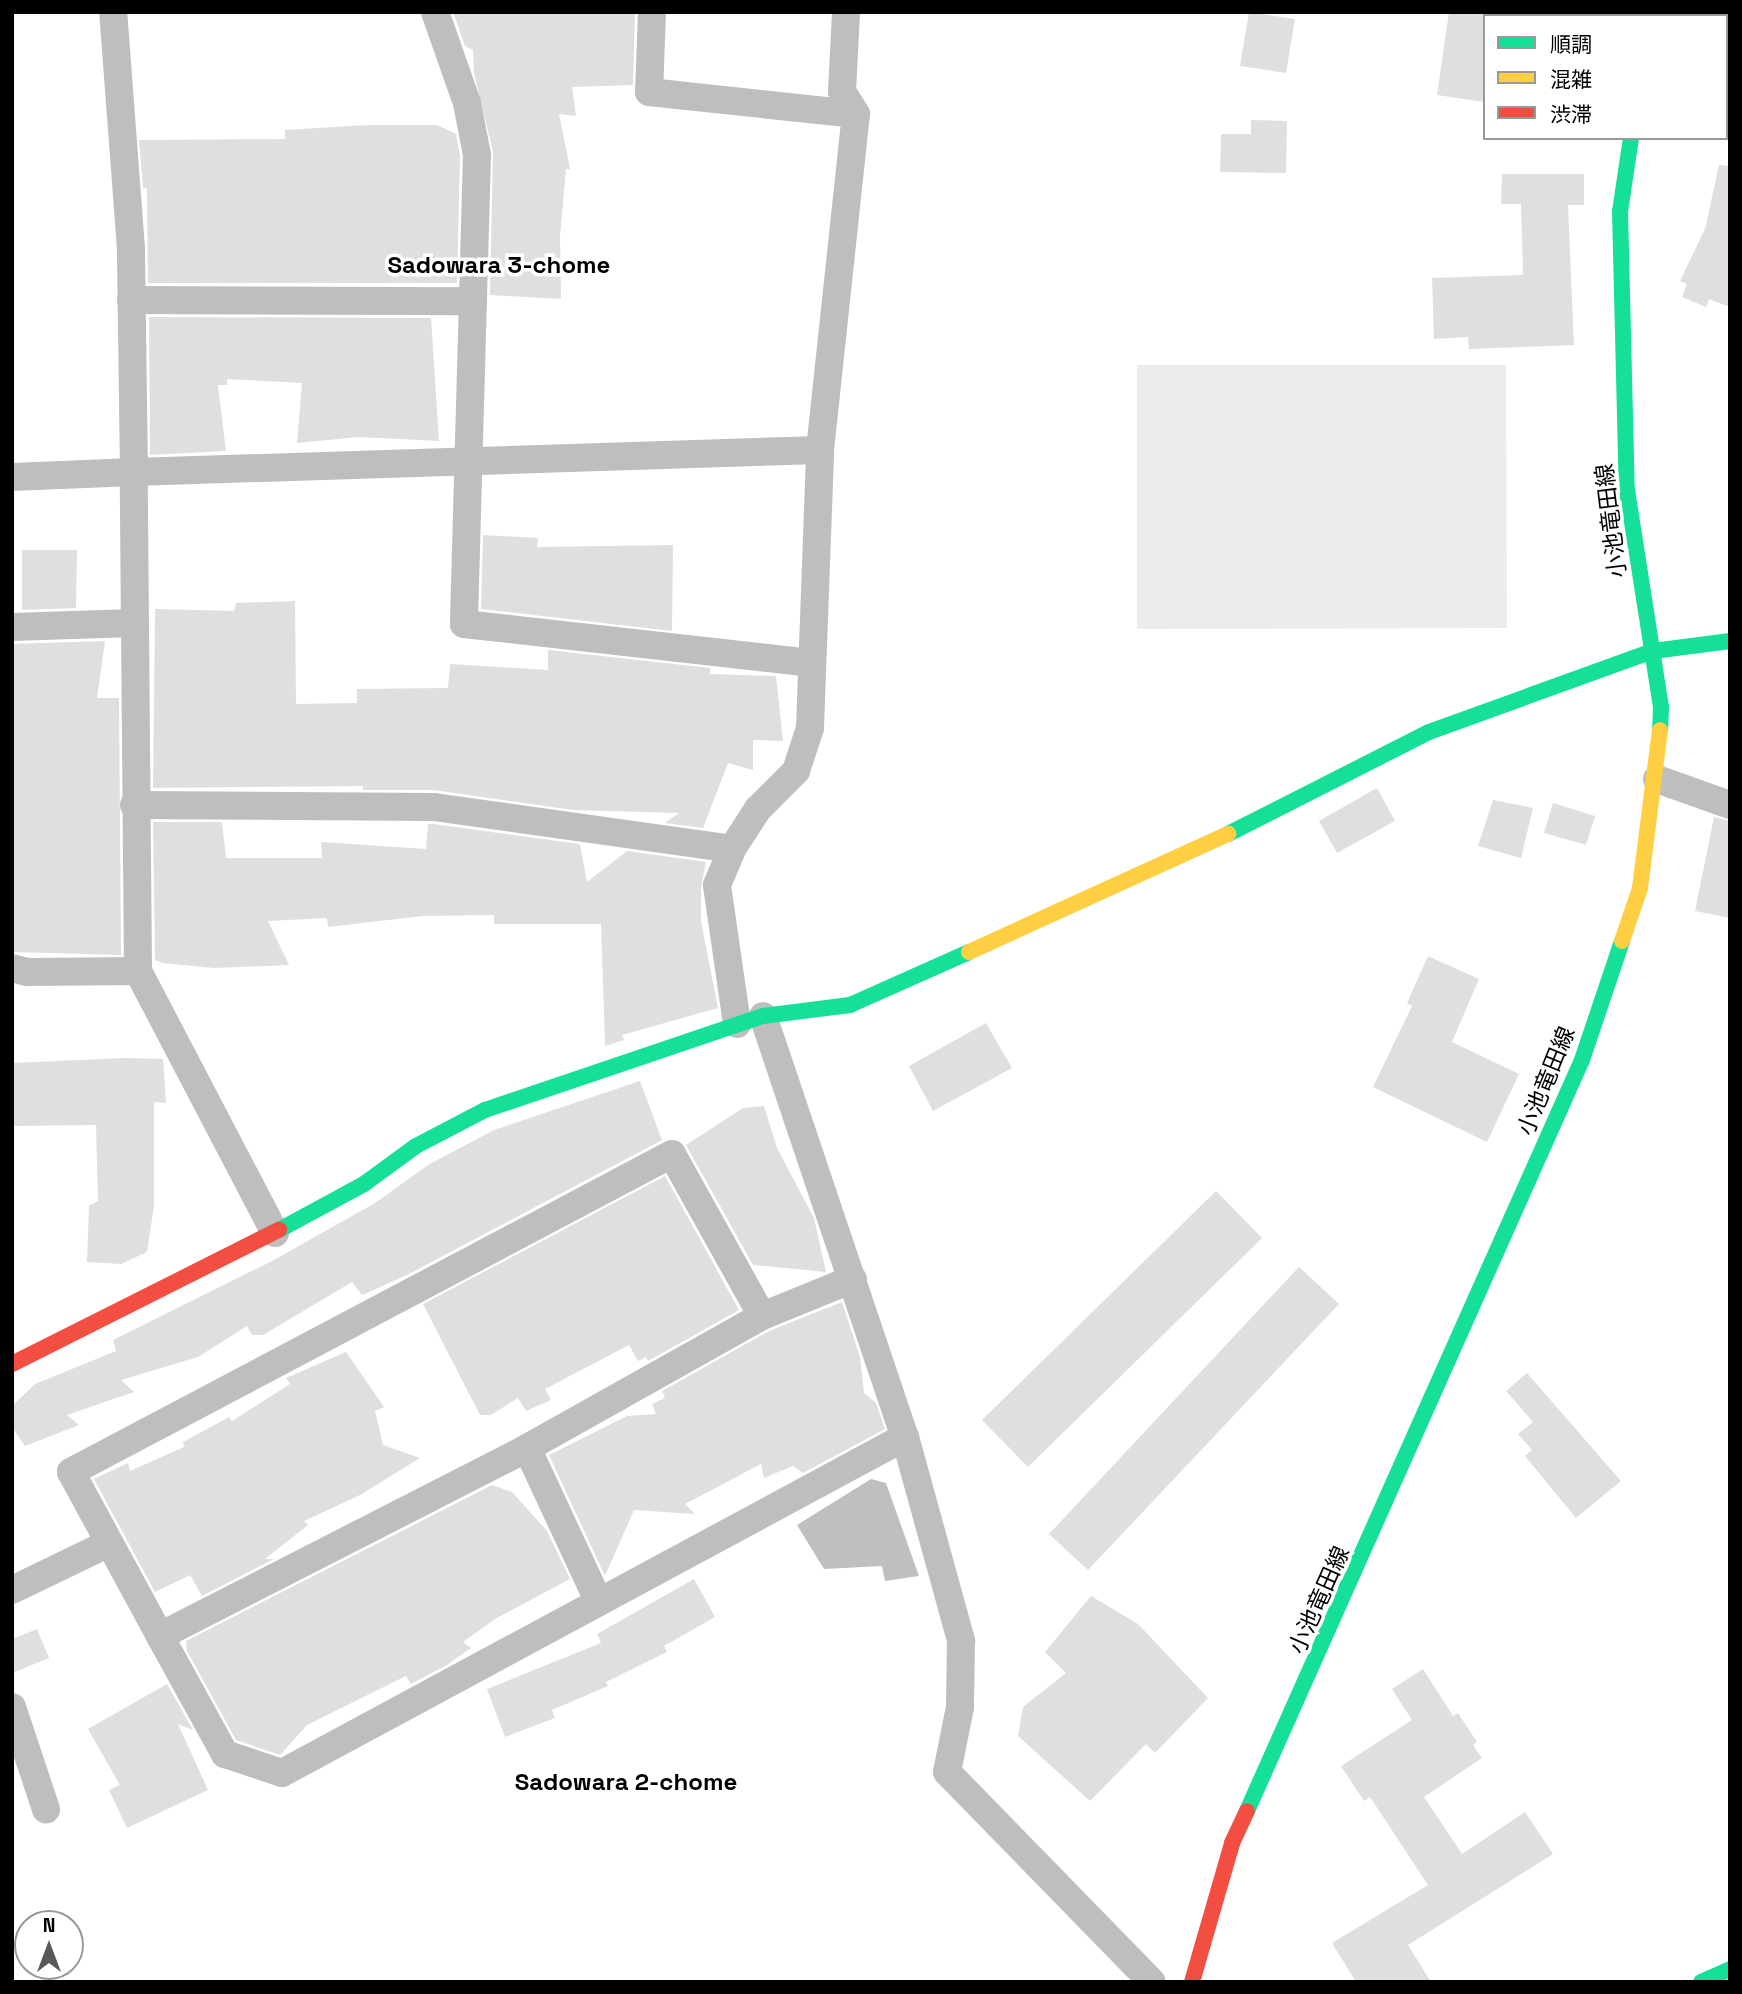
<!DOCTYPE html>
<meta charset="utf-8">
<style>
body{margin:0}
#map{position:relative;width:1742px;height:1994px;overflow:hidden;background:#fff;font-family:"Space Grotesk","Noto Sans JP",sans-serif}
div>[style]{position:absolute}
.green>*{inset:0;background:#ececec}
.water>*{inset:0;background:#bfbfbf}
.building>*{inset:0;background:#dfdfdf}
.street>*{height:28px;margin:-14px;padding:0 14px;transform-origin:14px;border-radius:14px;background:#bebebe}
.fast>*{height:16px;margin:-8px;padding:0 8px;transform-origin:8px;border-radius:8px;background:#16e098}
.slow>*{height:16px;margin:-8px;padding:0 8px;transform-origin:8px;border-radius:8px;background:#ffcf43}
.jam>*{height:16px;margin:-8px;padding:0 8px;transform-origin:8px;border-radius:8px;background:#f24e42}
span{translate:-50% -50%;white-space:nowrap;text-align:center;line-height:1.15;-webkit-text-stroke:7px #fff;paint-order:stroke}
.street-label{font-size:23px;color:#000}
.neighbourhood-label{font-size:24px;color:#000;font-weight:700}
.frame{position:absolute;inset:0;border:14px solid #000;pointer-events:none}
.legend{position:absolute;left:1483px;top:14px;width:245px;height:126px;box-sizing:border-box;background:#fff;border:2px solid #999;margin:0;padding:9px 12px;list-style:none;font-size:21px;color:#000}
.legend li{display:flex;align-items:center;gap:14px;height:35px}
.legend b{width:35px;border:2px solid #999}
.north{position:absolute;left:14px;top:1910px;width:70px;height:70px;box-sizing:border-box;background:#fff;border:2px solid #999;border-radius:50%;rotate:0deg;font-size:19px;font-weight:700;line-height:28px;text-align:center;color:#000}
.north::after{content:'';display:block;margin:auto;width:24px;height:32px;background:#595959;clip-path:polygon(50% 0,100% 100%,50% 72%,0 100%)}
</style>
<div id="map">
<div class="green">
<div style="clip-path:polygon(1137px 365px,1506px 365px,1507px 628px,1137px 629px)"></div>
</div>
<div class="water">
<div style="clip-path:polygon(871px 1479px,886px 1483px,919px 1576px,885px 1581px,882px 1566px,824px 1569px,797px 1525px)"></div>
</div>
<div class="building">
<div style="clip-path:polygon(453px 12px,635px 12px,633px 85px,572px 87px,576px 116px,559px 114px,570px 169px,566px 169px,560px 236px,561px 299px,490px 295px,493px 152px,474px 73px,473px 50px,465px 46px)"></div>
<div style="clip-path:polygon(1249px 12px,1295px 19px,1286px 73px,1240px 66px)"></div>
<div style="clip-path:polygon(1449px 12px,1485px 12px,1485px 102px,1437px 95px)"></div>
<div style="clip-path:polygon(1251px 120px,1287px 121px,1286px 173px,1220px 172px,1221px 134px,1251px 134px)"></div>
<div style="clip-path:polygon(367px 125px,437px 125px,456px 134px,460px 156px,457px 283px,148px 283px,147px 188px,143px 188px,139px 140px,285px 139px,285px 130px)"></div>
<div style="clip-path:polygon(1719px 165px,1730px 166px,1730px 307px,1709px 299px,1706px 307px,1682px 297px,1687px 284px,1680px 281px,1705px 229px)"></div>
<div style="clip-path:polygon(1502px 174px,1584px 174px,1584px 205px,1568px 205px,1574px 345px,1469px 349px,1468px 337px,1434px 339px,1432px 278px,1523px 275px,1521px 204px,1501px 204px)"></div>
<div style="clip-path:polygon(149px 317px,431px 318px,439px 441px,358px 437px,297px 443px,302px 383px,227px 379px,227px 385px,218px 385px,226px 451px,150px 455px)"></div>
<div style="clip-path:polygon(483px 535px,538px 538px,537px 547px,673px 545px,672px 631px,481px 609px)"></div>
<div style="clip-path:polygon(22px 550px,77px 550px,76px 608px,22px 610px)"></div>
<div style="clip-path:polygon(295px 601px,296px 704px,357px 703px,357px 689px,448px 688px,450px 664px,548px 670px,548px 650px,710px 668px,710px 674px,776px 676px,783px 741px,753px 740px,753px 770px,728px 763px,703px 828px,665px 823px,679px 813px,573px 810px,434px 790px,363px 790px,363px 786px,153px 788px,155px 609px,234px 611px,236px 603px)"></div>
<div style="clip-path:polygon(105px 641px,97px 698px,119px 698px,121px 955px,12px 952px,12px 644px)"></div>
<div style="clip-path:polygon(1377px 788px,1395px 821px,1337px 853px,1319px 821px)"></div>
<div style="clip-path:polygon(1493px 800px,1533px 808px,1521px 858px,1478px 846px)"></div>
<div style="clip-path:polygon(1553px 803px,1595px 816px,1586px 845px,1544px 833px)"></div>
<div style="clip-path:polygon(1714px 817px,1730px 821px,1730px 918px,1695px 911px)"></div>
<div style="clip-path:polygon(153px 822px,222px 822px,226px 858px,322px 858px,321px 842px,426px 849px,428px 824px,433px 824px,580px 844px,587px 882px,627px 851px,706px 862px,701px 887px,701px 921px,718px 1008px,622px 1035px,624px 1040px,605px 1046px,601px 924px,494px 924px,494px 915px,423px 916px,328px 927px,327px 918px,268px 921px,289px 965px,214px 968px,163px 963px,155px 960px)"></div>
<div style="clip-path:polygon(1428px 956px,1479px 979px,1452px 1042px,1519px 1074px,1487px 1142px,1373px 1087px,1412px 1006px,1407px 1003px)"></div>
<div style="clip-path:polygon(986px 1023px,1012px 1068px,933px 1111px,909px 1066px)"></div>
<div style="clip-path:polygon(125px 1058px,163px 1059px,166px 1103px,154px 1102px,154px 1206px,147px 1252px,121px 1264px,87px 1262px,89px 1206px,98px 1201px,96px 1125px,12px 1126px,12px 1063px)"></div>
<div style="clip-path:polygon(640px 1081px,662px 1140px,407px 1275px,362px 1295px,352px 1282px,263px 1335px,252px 1335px,247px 1326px,198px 1357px,121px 1380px,134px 1392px,67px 1415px,79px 1425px,25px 1446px,12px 1427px,12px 1406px,35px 1384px,116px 1351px,113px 1340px,274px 1260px,375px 1203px,428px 1165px,494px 1130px)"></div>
<div style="clip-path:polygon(764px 1106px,777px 1148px,814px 1218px,826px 1272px,753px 1265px,686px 1145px,743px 1108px)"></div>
<div style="clip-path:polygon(665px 1176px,739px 1310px,648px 1361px,646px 1357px,638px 1361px,629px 1345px,545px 1389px,551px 1400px,526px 1411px,518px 1398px,491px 1415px,480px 1415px,423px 1304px)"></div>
<div style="clip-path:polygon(1216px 1191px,1262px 1238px,1028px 1467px,982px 1420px)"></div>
<div style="clip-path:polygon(1299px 1267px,1339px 1304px,1088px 1570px,1049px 1534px)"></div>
<div style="clip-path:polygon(842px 1302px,860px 1357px,864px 1393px,876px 1403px,885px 1429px,803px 1473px,793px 1466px,764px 1478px,761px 1464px,685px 1504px,695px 1514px,634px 1510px,605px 1576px,549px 1455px,627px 1416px,656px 1414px,652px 1404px,665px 1398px,662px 1391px,769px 1331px)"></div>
<div style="clip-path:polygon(346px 1352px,384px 1407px,375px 1411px,383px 1445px,420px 1458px,360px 1495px,304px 1521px,308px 1525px,265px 1559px,274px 1559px,202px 1596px,190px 1575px,155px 1592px,94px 1479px,128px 1463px,130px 1471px,184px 1447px,183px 1442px,229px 1417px,232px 1421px,290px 1384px,286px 1378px)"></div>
<div style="clip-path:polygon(1527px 1373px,1621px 1481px,1576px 1518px,1525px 1456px,1532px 1450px,1518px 1434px,1533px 1422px,1506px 1391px)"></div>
<div style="clip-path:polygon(492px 1485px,512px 1492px,547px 1531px,570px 1579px,495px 1619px,463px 1642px,471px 1648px,447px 1665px,411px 1684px,406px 1676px,307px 1725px,280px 1755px,236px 1740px,187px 1651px,186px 1641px)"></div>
<div style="clip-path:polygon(694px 1579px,715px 1617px,664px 1646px,667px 1652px,606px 1682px,608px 1686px,552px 1710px,555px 1718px,505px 1737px,487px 1689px,601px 1643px,597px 1634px)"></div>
<div style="clip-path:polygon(1091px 1596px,1138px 1624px,1208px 1698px,1155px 1753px,1146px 1744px,1090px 1801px,1018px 1736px,1023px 1707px,1066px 1673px,1045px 1652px)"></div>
<div style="clip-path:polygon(37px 1629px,49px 1658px,12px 1673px,12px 1639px)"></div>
<div style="clip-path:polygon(1423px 1669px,1453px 1716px,1458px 1713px,1477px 1742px,1473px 1745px,1482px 1758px,1424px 1797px,1462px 1854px,1525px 1812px,1553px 1854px,1408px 1945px,1431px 1982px,1356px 1982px,1332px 1943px,1428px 1885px,1370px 1797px,1364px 1801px,1341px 1766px,1412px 1720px,1392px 1689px)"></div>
<div style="clip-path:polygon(167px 1684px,193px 1730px,178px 1724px,208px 1790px,127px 1828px,109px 1790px,120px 1785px,88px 1729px)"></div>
</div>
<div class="street">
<div style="left:435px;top:12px;width:96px;rotate:70.6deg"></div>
<div style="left:467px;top:103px;width:53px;rotate:79.1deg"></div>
<div style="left:477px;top:155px;width:469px;rotate:91.6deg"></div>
<div style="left:464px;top:624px;width:349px;rotate:6.4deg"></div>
<div style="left:652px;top:12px;width:80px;rotate:92.1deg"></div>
<div style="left:649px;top:92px;width:208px;rotate:6.1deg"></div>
<div style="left:131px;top:300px;width:342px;rotate:0.2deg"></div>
<div style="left:12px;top:477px;width:122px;rotate:-2.3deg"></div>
<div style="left:134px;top:472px;width:223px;rotate:-90.8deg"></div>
<div style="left:131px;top:249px;width:238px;rotate:-94.3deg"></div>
<div style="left:12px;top:627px;width:122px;rotate:-1.9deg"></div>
<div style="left:1657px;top:779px;width:77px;rotate:19.6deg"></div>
<div style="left:134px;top:805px;width:300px;rotate:0.4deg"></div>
<div style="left:434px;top:807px;width:301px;rotate:8deg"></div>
<div style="left:12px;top:968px;width:16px;rotate:15deg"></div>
<div style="left:27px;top:972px;width:111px;rotate:-0.5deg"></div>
<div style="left:763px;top:1016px;width:444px;rotate:71.4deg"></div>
<div style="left:905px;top:1437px;width:212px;rotate:74.6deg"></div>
<div style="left:961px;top:1641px;width:66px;rotate:90.9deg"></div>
<div style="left:960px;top:1707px;width:66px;rotate:101.3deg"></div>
<div style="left:947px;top:1772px;width:293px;rotate:45.7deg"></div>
<div style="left:737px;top:1024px;width:140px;rotate:-98.2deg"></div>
<div style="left:717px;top:885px;width:39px;rotate:-67deg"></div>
<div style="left:732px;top:849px;width:48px;rotate:-57deg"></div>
<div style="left:758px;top:809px;width:54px;rotate:-45deg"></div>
<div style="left:796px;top:771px;width:45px;rotate:-72deg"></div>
<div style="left:810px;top:728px;width:278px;rotate:-87.9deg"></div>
<div style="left:820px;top:450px;width:338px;rotate:-83.9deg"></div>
<div style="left:856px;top:114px;width:26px;rotate:-122deg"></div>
<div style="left:842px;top:92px;width:80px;rotate:-87.1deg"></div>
<div style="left:275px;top:1233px;width:296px;rotate:-117.6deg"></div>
<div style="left:138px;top:971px;width:499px;rotate:-90.5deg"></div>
<div style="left:134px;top:472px;width:686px;rotate:-1.84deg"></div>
<div style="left:762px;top:1316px;width:185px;rotate:-119.1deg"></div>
<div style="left:672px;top:1154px;width:680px;rotate:152.12deg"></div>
<div style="left:71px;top:1472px;width:187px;rotate:61.5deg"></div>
<div style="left:160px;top:1636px;width:412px;rotate:-27.1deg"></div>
<div style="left:527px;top:1448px;width:270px;rotate:-29.3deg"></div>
<div style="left:762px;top:1316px;width:98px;rotate:-22.1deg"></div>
<div style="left:527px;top:1448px;width:168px;rotate:65deg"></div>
<div style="left:12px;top:1590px;width:106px;rotate:-25.8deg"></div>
<div style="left:160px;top:1636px;width:135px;rotate:61.2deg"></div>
<div style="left:225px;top:1754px;width:60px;rotate:18.4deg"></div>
<div style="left:282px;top:1773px;width:708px;rotate:-28.34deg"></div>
<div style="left:12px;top:1707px;width:108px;rotate:71.6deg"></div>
</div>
<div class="fast">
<div style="left:1650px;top:16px;width:4px;rotate:-76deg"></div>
<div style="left:1631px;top:138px;width:75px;rotate:98.5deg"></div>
<div style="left:1620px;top:212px;width:278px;rotate:88.6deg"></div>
<div style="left:1627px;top:490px;width:219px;rotate:81.1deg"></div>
<div style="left:1661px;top:706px;width:24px;rotate:92deg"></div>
<div style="left:1228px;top:834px;width:225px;rotate:-26.9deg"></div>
<div style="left:1429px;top:732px;width:238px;rotate:-19.9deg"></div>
<div style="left:1653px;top:651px;width:78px;rotate:-7.4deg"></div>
<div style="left:279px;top:1230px;width:97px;rotate:-28.4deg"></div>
<div style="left:364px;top:1184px;width:64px;rotate:-36.2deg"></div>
<div style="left:416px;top:1146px;width:78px;rotate:-27.6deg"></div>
<div style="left:485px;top:1110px;width:293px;rotate:-18.7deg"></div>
<div style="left:763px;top:1016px;width:88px;rotate:-7.2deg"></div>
<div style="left:850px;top:1005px;width:130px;rotate:-24deg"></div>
<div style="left:1247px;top:1811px;width:822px;rotate:-65.96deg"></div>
<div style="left:1582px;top:1060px;width:126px;rotate:-71.4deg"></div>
<div style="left:1701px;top:1982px;width:32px;rotate:-24deg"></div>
</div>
<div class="slow">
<div style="left:1622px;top:941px;width:56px;rotate:-71.2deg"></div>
<div style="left:1640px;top:888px;width:159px;rotate:-82.8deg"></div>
<div style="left:969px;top:952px;width:285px;rotate:-24.5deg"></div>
</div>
<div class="jam">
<div style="left:12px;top:1364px;width:299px;rotate:-26.7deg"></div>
<div style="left:1192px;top:1982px;width:145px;rotate:-73.9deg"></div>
<div style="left:1232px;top:1843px;width:35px;rotate:-65deg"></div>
</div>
<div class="street-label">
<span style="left:1611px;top:521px;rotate:-97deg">小池竜田線</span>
<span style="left:1546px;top:1081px;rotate:-68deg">小池竜田線</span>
<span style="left:1319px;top:1600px;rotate:-66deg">小池竜田線</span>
</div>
<div class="neighbourhood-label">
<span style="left:499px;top:265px">Sadowara 3-chome</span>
<span style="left:626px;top:1782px">Sadowara 2-chome</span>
</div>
<div class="frame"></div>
<ul class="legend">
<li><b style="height:9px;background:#16e098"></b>順調</li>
<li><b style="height:9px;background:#ffcf43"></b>混雑</li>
<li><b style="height:9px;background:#f24e42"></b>渋滞</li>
</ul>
<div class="north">N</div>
</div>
